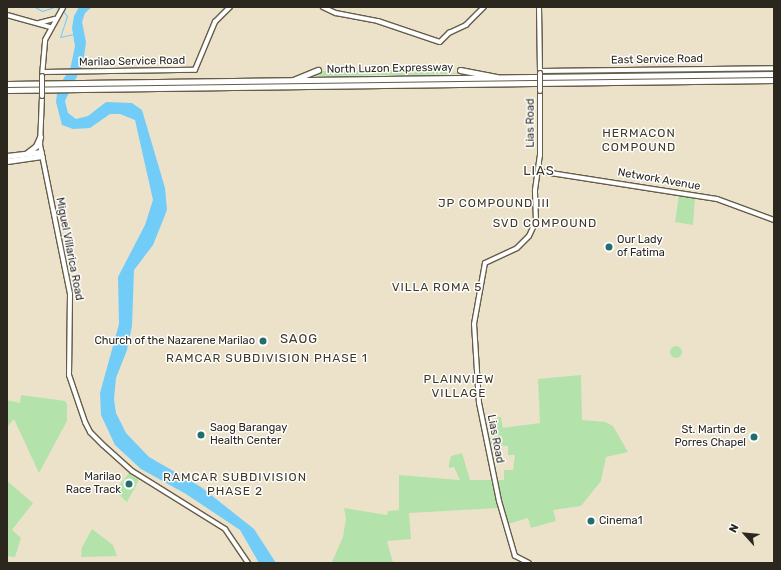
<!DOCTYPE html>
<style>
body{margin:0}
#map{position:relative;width:781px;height:570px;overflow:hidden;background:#ece2ca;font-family:Rubik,sans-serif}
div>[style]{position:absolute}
.green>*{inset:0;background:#b3e3ab}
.round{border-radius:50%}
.water>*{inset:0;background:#72ccf8}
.stream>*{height:1px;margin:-0.5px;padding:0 0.5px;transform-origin:0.5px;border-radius:0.5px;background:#72ccf8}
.roads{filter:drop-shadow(1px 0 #665d48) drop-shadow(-1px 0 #665d48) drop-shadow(0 1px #665d48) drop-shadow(0 -1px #665d48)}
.tertiary>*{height:3.5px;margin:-1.75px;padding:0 1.75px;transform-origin:1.75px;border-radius:1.75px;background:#fff}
.secondary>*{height:4px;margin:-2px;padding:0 2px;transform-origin:2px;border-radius:2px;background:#fff}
.motorway>*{height:5px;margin:-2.5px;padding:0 2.5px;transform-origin:2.5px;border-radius:2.5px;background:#fff}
.bridges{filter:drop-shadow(1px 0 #665d48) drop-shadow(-1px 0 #665d48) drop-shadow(0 1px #665d48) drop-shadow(0 -1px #665d48)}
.secondary-bridge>*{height:4px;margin:-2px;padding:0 2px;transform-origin:2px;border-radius:2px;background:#fff}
.dots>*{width:11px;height:11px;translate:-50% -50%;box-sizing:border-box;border:2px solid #fff;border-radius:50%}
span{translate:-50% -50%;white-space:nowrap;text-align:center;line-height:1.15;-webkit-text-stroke:3px #fff;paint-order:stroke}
.street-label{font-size:11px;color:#2b271e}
.poi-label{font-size:11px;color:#2b271e}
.left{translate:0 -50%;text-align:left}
.right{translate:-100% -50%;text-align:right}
.neighbourhood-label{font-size:12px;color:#413825;letter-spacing:1px}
.quarter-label{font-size:13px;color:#413825;letter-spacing:1px}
.frame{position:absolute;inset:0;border:8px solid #2b271e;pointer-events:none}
.north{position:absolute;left:725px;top:514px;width:40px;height:40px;-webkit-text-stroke:3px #fff;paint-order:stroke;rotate:297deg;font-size:11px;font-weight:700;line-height:16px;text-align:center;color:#2b271e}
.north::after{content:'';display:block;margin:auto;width:14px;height:18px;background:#2b271e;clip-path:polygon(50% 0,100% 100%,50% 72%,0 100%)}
</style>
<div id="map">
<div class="green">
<div style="clip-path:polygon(397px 70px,428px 70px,465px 74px,311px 76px,321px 71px)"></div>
<div style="clip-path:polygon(679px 195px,695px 197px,693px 225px,675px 222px)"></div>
<div class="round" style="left:670px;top:346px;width:12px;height:12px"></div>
<div style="clip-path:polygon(581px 375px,582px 420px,605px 422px,613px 426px,628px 452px,606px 457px,601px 481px,581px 506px,553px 510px,556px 521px,531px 528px,528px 518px,508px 524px,497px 480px,504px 480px,504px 470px,513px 470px,515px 455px,508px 455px,508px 446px,489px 445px,487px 439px,495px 437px,498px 417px,501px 417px,503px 428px,540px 423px,538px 379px)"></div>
<div style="clip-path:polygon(21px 395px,65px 401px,67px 404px,67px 421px,39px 473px,14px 419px,7px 427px,7px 400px,20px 403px)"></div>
<div style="clip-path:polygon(462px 453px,470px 480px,491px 480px,498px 508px,409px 513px,411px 539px,387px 541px,393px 563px,332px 562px,343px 537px,346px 518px,344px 508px,387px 515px,388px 511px,399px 510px,399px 475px,460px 480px,454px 467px,449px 468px,449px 464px,451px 456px)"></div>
<div style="clip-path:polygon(129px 473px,139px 480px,127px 502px,115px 491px)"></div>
<div style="clip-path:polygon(7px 481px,33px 503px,12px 530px,21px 538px,15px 557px,7px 556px)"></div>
<div style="clip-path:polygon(92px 529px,113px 545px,117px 556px,81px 557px,82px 547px)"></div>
</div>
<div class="water">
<div style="clip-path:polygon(79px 7px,92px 7px,85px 13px,82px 22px,86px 42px,83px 64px,65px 101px,68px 113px,76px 119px,88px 116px,106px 102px,132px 103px,142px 110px,165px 188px,167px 210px,153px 245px,134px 270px,132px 326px,127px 350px,116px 378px,114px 399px,116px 413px,126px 433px,149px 457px,201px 487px,254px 529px,276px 563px,259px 563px,240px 530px,186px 494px,141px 469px,115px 445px,101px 415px,100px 393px,119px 324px,118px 277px,145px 225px,153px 200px,135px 120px,120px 114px,110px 114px,90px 128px,73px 129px,62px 125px,56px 102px,58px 86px,70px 70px,75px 46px,72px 28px,74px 16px)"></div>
</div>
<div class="stream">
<div style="left:35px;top:7px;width:8px;rotate:30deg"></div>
<div style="left:42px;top:11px;width:13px;rotate:-18deg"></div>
<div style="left:55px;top:7px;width:5px;rotate:11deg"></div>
<div style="left:62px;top:10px;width:8px;rotate:50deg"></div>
<div style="left:67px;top:16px;width:22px;rotate:108deg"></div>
<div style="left:60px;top:37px;width:14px;rotate:-12deg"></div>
</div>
<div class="roads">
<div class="tertiary">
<div style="left:323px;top:7px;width:14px;rotate:25deg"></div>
<div style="left:336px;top:13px;width:43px;rotate:10.8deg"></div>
<div style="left:378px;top:21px;width:65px;rotate:18.7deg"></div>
<div style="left:440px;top:42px;width:13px;rotate:-45deg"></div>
<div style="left:449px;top:33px;width:19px;rotate:-25deg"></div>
<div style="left:466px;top:25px;width:25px;rotate:-45deg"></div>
<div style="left:43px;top:72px;width:152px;rotate:-0.8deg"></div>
<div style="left:195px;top:70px;width:52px;rotate:-67.4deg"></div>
<div style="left:215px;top:22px;width:21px;rotate:-45deg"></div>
<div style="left:538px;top:171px;width:181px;rotate:8.9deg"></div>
<div style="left:717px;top:199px;width:61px;rotate:20.2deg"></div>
</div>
<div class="secondary">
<div style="left:539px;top:7px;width:65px;rotate:89.1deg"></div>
<div style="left:7px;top:15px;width:45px;rotate:15.6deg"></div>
<div style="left:39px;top:23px;width:16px;rotate:-15deg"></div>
<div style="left:540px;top:71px;width:234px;rotate:-0.7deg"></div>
<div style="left:42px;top:76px;width:36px;rotate:-85deg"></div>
<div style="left:45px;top:40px;width:38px;rotate:-61deg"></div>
<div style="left:42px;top:96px;width:49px;rotate:92.3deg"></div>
<div style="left:40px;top:145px;width:152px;rotate:78.6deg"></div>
<div style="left:70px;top:294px;width:81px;rotate:90.7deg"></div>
<div style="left:69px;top:375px;width:50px;rotate:71.2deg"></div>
<div style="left:85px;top:422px;width:11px;rotate:63deg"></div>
<div style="left:90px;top:432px;width:18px;rotate:45deg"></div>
<div style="left:103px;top:445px;width:39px;rotate:42deg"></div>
<div style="left:132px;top:471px;width:110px;rotate:31.9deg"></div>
<div style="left:225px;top:529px;width:41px;rotate:55.9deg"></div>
<div style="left:529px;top:563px;width:16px;rotate:-153deg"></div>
<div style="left:515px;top:556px;width:57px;rotate:-106.2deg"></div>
<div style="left:499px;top:501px;width:100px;rotate:-101.5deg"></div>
<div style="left:479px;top:403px;width:79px;rotate:-93.6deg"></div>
<div style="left:474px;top:324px;width:62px;rotate:-79.8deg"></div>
<div style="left:485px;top:263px;width:35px;rotate:-25deg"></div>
<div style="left:517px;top:248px;width:17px;rotate:-45deg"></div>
<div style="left:529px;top:236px;width:17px;rotate:-65deg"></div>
<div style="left:536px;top:221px;width:31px;rotate:-92deg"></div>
<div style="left:535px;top:190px;width:34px;rotate:-82deg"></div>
<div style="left:540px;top:156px;width:65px;rotate:-90deg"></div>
</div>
<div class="motorway">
<div style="left:460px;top:70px;width:37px;rotate:11deg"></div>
<div style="left:293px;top:80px;width:27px;rotate:-22deg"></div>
<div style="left:7px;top:84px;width:767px;rotate:-0.75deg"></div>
<div style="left:7px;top:90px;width:767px;rotate:-0.75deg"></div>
<div style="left:27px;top:153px;width:11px;rotate:-38deg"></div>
<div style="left:36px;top:146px;width:10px;rotate:-66deg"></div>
<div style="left:7px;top:156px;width:34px;rotate:-7deg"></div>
<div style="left:7px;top:161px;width:35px;rotate:-8deg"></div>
</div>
</div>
<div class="bridges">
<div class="secondary-bridge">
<div style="left:540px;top:73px;width:18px;rotate:90deg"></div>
<div style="left:42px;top:96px;width:20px;rotate:-90deg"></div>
</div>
</div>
<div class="dots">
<div style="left:609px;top:247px;background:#236e6d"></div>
<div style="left:263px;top:341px;background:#236e6d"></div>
<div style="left:201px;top:435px;background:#236e6d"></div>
<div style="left:754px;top:437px;background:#236e6d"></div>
<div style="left:129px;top:484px;background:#236e6d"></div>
<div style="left:591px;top:521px;background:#236e6d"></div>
</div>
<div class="street-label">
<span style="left:657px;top:60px;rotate:-1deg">East Service Road</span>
<span style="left:132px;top:62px;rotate:-1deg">Marilao Service Road</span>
<span style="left:390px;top:69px;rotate:-1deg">North Luzon Expressway</span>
<span style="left:531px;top:123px;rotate:-90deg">Lias Road</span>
<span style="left:659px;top:180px;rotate:10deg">Network Avenue</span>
<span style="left:69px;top:249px;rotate:79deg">Miguel Villarica Road</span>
<span style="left:495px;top:439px;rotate:79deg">Lias Road</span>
</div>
<div class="poi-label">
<span class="left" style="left:617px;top:247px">Our Lady<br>of Fatima</span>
<span class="right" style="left:255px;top:341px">Church of the Nazarene Marilao</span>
<span class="left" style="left:210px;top:435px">Saog Barangay<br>Health Center</span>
<span class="right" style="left:746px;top:437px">St. Martin de<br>Porres Chapel</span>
<span class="right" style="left:121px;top:484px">Marilao<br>Race Track</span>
<span class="left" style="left:599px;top:521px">Cinema1</span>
</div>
<div class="neighbourhood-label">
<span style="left:639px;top:141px">HERMACON<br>COMPOUND</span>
<span style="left:494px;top:204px">JP COMPOUND III</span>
<span style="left:545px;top:224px">SVD COMPOUND</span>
<span style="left:437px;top:288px">VILLA ROMA 5</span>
<span style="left:267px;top:359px">RAMCAR SUBDIVISION PHASE 1</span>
<span style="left:459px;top:387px">PLAINVIEW<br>VILLAGE</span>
<span style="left:235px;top:485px">RAMCAR SUBDIVISION<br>PHASE 2</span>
</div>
<div class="quarter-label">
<span style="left:539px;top:171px">LIAS</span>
<span style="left:299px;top:339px">SAOG</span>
</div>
<div class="frame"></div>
<div class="north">N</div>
</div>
